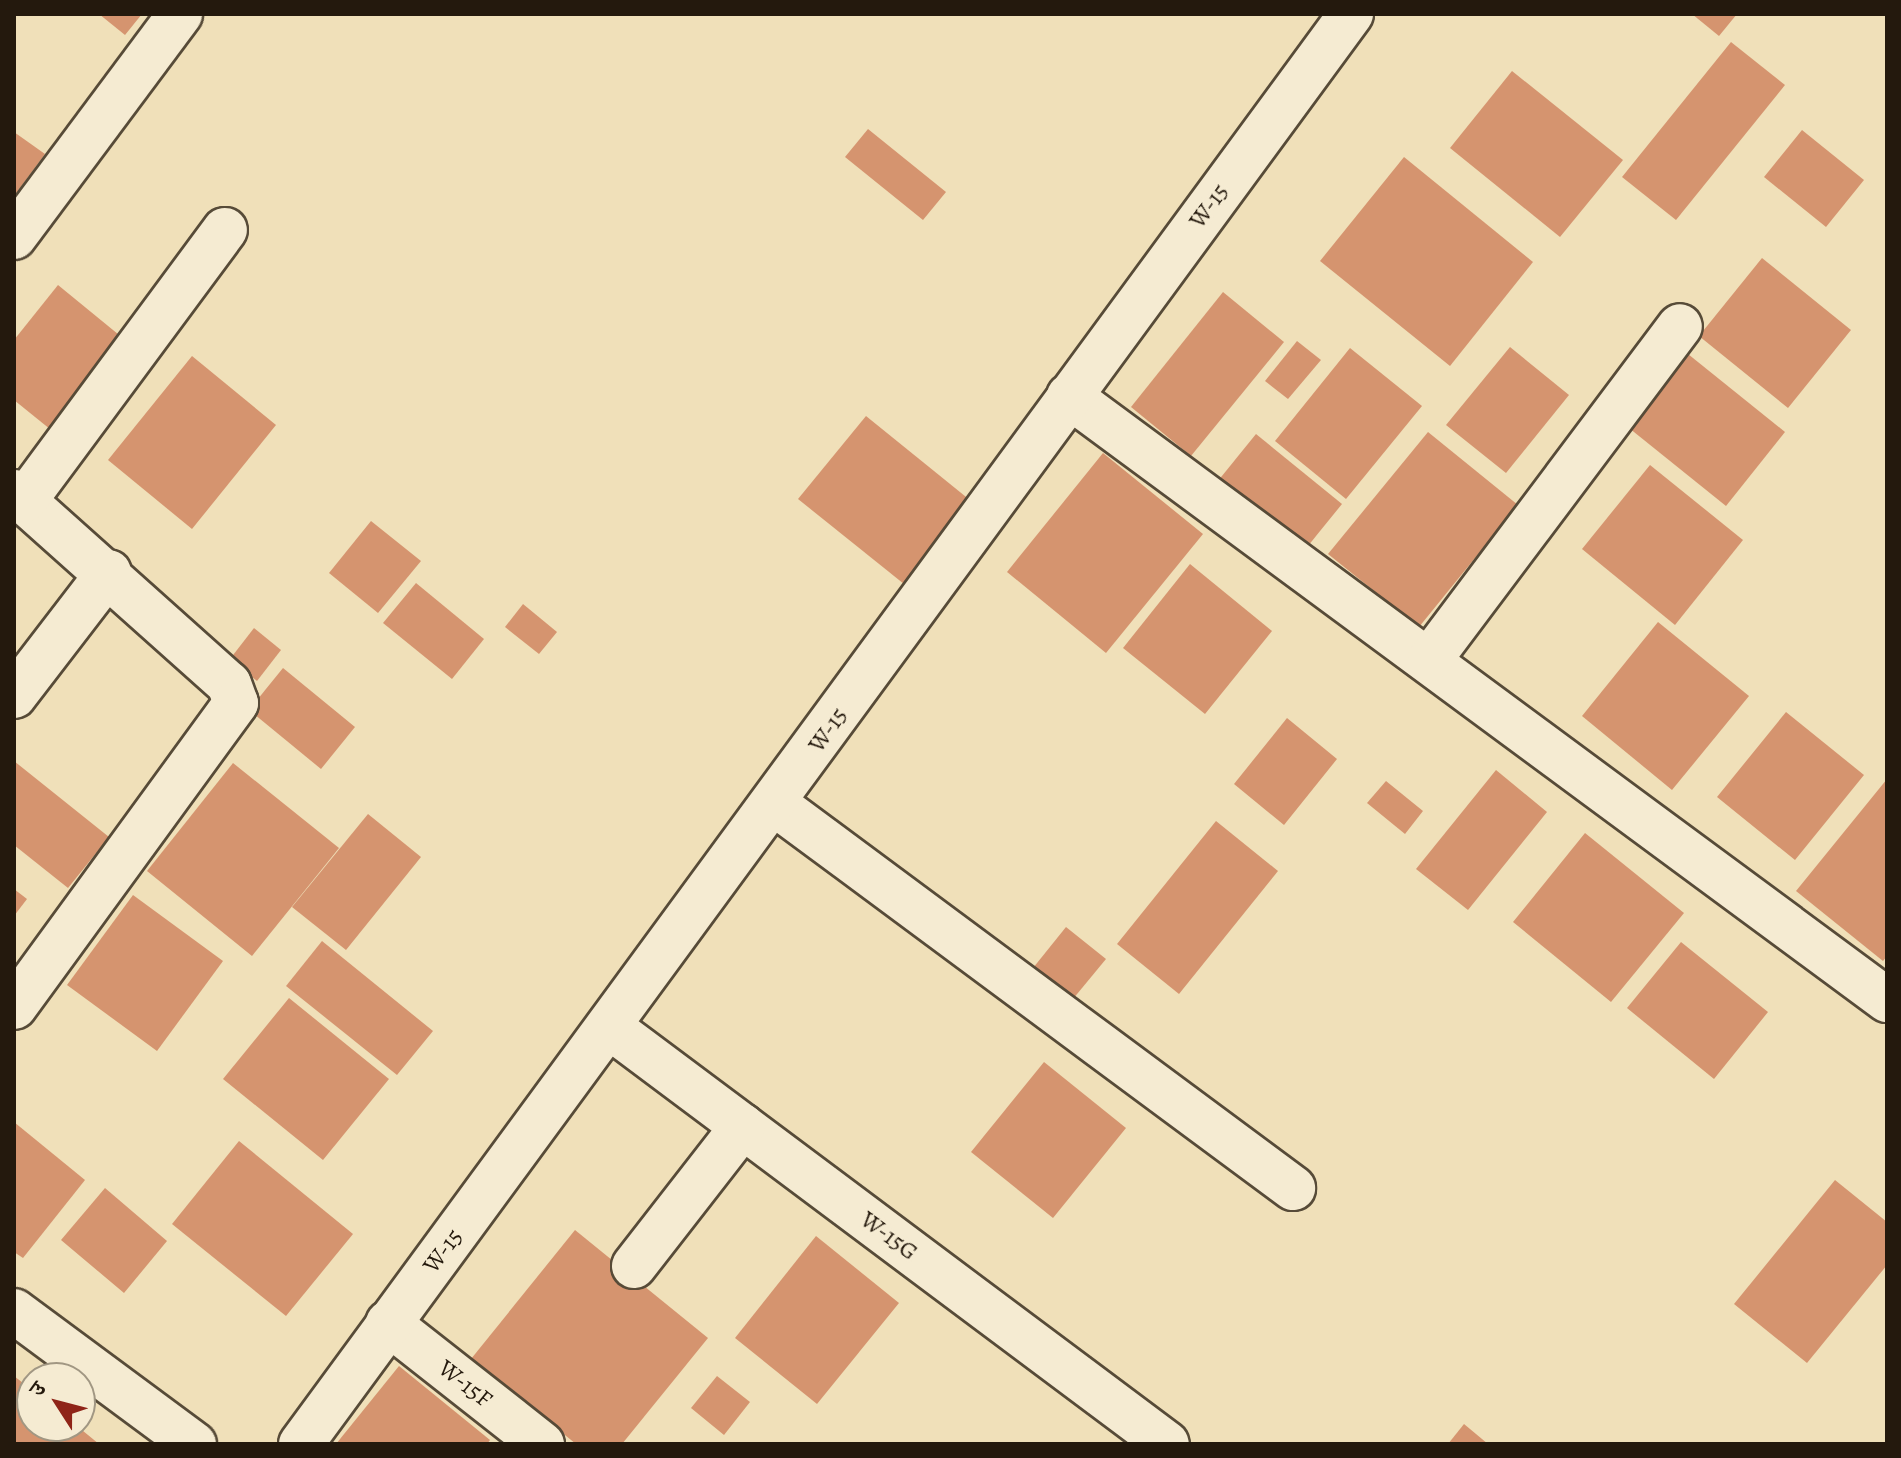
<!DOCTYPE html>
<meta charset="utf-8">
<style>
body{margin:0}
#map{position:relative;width:1901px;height:1458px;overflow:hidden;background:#f0e0b9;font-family:Alegreya,"Noto Serif Devanagari",serif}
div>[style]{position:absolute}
.building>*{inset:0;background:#d5946f}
.roads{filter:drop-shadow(2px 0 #574b38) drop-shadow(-2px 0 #574b38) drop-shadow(0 2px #574b38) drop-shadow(0 -2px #574b38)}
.minor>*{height:44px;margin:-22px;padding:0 22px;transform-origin:22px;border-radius:22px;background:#f5ebd2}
span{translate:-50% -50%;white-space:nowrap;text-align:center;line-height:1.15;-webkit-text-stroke:6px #f5ebd2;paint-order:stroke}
.street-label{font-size:24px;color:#24190d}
.frame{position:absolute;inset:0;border:16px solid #24190d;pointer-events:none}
.north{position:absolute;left:16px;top:1362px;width:80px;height:80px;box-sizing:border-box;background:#f5ebd2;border:2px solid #a19783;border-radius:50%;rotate:306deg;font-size:22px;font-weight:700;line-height:32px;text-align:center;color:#24190d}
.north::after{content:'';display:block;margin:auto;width:28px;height:36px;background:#8f2418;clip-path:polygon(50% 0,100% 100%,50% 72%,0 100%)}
</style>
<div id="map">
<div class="building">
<div style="clip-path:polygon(99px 14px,142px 14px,125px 35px)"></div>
<div style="clip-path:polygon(1692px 14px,1737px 14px,1719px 36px)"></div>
<div style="clip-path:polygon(1731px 42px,1785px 85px,1676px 220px,1622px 177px)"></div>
<div style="clip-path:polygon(1512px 71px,1623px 160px,1560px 237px,1450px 148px)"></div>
<div style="clip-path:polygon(868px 129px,946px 192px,923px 220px,845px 157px)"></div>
<div style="clip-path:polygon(1802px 130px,1864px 180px,1826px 227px,1764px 177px)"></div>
<div style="clip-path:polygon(14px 132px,45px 154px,14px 196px)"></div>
<div style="clip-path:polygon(1404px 157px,1533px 262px,1450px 366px,1320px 261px)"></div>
<div style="clip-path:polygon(1762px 258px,1851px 330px,1788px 408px,1699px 336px)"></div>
<div style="clip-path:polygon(58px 285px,135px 348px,61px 438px,14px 400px,14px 340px)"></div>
<div style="clip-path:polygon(1223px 292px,1284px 342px,1191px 456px,1131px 407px)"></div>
<div style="clip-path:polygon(1297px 341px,1321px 360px,1288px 399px,1265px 381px)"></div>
<div style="clip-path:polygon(1510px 347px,1569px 395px,1506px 473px,1446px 425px)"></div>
<div style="clip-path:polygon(1350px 348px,1422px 406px,1346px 499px,1275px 441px)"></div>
<div style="clip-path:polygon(1688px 354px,1785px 432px,1726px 506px,1629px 428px)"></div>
<div style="clip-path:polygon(192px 356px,276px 425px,192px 529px,108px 460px)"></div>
<div style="clip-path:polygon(866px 416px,976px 505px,909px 588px,798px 499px)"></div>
<div style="clip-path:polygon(1428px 432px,1518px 505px,1419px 627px,1328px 554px)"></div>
<div style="clip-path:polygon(1256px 434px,1342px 504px,1299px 557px,1213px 487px)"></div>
<div style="clip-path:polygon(1103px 453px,1203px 534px,1106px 653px,1007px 572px)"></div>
<div style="clip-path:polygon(1650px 465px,1743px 540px,1675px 625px,1582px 549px)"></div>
<div style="clip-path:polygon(371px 521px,421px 561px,378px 613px,329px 573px)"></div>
<div style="clip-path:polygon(1190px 564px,1272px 631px,1205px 714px,1123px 648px)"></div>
<div style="clip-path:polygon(416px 583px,484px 639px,452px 679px,383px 623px)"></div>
<div style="clip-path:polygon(523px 604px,557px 632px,539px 654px,505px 627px)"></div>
<div style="clip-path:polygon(1658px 622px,1749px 696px,1672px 790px,1582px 716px)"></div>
<div style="clip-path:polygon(254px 628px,281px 650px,257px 681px,230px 659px)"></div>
<div style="clip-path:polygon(283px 668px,355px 727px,321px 769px,249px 710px)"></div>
<div style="clip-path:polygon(1786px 712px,1864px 775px,1795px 860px,1717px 797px)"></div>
<div style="clip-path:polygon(1287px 718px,1337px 759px,1284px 825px,1234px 784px)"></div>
<div style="clip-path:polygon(14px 761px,109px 837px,68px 888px,14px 845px)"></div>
<div style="clip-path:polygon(233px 763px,339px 848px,252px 956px,147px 871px)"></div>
<div style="clip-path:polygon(1496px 770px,1547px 812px,1468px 910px,1416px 869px)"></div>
<div style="clip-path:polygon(1887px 779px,1887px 956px,1883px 961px,1796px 891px)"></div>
<div style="clip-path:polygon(1386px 781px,1423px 811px,1405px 834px,1367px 803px)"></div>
<div style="clip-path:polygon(368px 814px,421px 857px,346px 950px,292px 907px)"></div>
<div style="clip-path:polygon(1216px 821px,1278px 871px,1179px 994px,1117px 944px)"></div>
<div style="clip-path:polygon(1585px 833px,1684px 913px,1611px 1002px,1513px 922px)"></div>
<div style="clip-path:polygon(14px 889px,27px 899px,14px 916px)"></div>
<div style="clip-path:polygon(133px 895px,223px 961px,157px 1051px,67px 985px)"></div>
<div style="clip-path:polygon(1066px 927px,1106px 959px,1068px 1005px,1029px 973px)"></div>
<div style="clip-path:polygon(322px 941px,433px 1031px,397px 1075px,286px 986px)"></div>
<div style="clip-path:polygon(1681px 942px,1768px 1012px,1714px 1079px,1627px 1008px)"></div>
<div style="clip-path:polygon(289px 998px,389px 1079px,323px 1160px,223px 1079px)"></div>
<div style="clip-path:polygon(1044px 1062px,1126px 1128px,1053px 1218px,971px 1152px)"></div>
<div style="clip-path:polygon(14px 1122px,85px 1180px,23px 1258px,14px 1252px)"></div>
<div style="clip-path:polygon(239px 1141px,353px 1234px,286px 1316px,172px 1224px)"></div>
<div style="clip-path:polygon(1835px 1180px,1887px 1222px,1887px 1265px,1807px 1363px,1734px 1304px)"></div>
<div style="clip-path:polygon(105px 1188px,167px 1241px,124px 1293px,61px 1240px)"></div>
<div style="clip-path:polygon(575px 1230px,708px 1338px,622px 1444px,576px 1444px,471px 1359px)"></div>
<div style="clip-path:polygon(816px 1236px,899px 1303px,817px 1404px,735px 1338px)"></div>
<div style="clip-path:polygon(399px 1366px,490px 1440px,487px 1444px,336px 1444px)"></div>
<div style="clip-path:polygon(14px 1376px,32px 1390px,32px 1426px,77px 1426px,99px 1444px,14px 1444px)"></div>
<div style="clip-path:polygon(717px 1376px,750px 1402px,724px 1435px,691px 1408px)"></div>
<div style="clip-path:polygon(1464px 1424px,1488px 1444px,1448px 1444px)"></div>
</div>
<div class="roads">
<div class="minor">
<div style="left:14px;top:237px;width:278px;rotate:-53.3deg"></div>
<div style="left:1069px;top:396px;width:1017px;rotate:36.44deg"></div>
<div style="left:14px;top:492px;width:288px;rotate:41.8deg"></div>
<div style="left:229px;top:684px;width:20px;rotate:70deg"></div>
<div style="left:236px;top:703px;width:376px;rotate:126.1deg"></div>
<div style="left:25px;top:500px;width:336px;rotate:-53.5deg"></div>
<div style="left:1430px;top:659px;width:416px;rotate:-53.1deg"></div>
<div style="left:14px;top:696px;width:156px;rotate:-52.5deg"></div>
<div style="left:775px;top:804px;width:645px;rotate:36.55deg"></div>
<div style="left:611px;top:1028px;width:694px;rotate:36.8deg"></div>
<div style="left:634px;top:1266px;width:177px;rotate:-52.1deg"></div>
<div style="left:14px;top:1311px;width:224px;rotate:36.5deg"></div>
<div style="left:388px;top:1323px;width:196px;rotate:38.2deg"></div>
<div style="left:301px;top:1444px;width:1774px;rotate:-53.71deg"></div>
</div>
</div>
<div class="street-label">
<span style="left:1209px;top:206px;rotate:-53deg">W-15</span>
<span style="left:828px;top:730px;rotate:-54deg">W-15</span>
<span style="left:889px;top:1236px;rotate:37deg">W-15G</span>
<span style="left:443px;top:1251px;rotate:-53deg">W-15</span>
<span style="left:465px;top:1384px;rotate:38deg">W-15F</span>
</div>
<div class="frame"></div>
<div class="north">उ</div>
</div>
